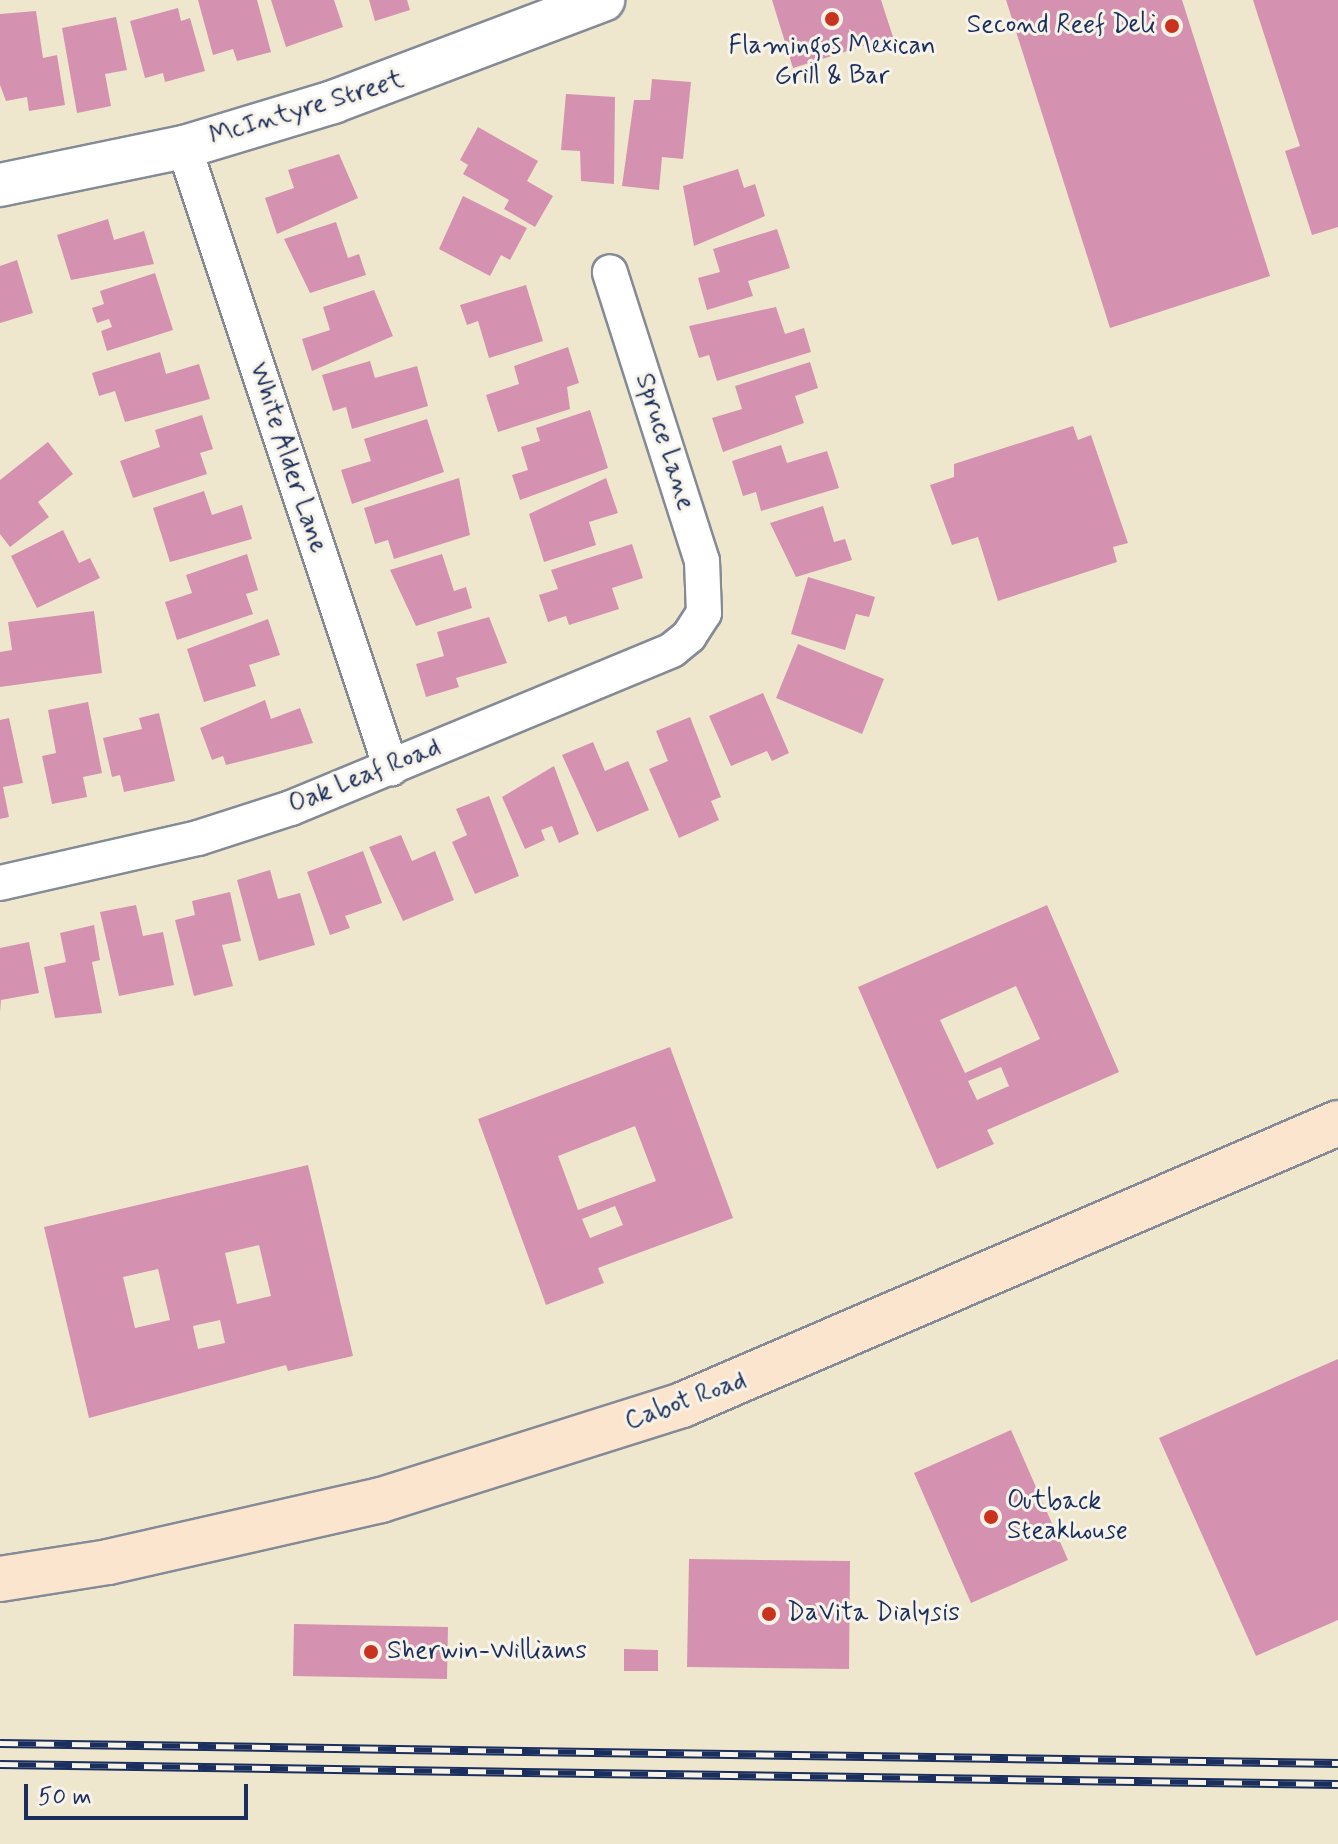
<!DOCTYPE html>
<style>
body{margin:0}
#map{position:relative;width:1338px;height:1844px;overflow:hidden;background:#eee7cd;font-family:Mynerve,sans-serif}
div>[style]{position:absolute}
.building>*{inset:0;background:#d592b0}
.roads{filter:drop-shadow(2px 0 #848b96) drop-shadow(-2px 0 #848b96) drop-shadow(0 2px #848b96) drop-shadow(0 -2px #848b96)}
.minor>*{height:34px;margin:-17px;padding:0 17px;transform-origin:17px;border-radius:17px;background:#fff}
.tertiary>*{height:42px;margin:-21px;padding:0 21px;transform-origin:21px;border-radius:21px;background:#fff}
.secondary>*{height:44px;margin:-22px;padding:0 22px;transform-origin:22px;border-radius:22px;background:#fbe5cf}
.rail>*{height:9px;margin-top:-4.5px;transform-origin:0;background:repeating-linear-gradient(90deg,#f7f3e8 0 18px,#1b2f5e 0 36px);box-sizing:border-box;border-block:2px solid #1b2f5e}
.dots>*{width:22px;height:22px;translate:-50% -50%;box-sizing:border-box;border:4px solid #f7f3e8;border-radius:50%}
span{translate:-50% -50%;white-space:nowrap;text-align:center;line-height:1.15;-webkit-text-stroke:6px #f7f3e8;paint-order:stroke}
.poi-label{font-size:26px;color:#1b2f5e}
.right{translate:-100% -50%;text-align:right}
.left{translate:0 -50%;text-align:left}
.street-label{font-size:26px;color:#1b2f5e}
.scale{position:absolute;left:24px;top:1784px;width:224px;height:36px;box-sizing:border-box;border:4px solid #1b2f5e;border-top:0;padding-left:10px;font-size:24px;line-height:28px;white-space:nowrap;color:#1b2f5e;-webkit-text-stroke:6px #f7f3e8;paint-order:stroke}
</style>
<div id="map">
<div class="building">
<div style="clip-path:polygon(198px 0,257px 0,271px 52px,237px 61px,233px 49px,213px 55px)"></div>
<div style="clip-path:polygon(271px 0,334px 0,343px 27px,286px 47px)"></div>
<div style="clip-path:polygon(369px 0,407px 0,410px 10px,375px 21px)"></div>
<div style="clip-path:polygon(772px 0,881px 0,893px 37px,793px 68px)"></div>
<div style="clip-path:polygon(1006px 0,1182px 0,1270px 276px,1110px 328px)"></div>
<div style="clip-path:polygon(1253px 0,1338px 0,1338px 227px,1312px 235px,1285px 151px,1300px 146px)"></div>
<div style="clip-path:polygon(178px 8px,181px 21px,190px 18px,205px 71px,165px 82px,163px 73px,145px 78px,130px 21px)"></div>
<div style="clip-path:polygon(36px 11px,43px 58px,57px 55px,65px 105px,29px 111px,27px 97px,6px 101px,0 85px,0 14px)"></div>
<div style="clip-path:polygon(116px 17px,127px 70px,105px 74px,111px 106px,77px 113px,62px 28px)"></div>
<div style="clip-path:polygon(652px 79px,691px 82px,683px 159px,662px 157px,659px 190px,622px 186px,634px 100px,650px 100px)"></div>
<div style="clip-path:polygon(566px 94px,615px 97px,614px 184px,581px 181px,580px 151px,561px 150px)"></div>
<div style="clip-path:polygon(478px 127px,538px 161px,527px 181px,553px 196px,535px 227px,504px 209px,509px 200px,463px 174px,468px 165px,460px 160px)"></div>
<div style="clip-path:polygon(339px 154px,358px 198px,277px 234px,265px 198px,294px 188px,288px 170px)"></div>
<div style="clip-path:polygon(738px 169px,744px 188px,755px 184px,765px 216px,694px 246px,683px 186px)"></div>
<div style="clip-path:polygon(463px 196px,527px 228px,510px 260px,501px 255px,490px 276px,439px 249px)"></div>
<div style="clip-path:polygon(108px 219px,114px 240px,144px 231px,154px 264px,71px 280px,57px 235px)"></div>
<div style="clip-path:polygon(336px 222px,348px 258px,359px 254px,366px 275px,310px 293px,284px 239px)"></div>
<div style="clip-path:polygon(777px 229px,790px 268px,748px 281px,753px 296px,707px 310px,698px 278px,720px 272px,713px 249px)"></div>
<div style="clip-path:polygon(17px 260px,33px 313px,0 323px,0 266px)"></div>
<div style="clip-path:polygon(155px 273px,173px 330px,107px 351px,101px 331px,112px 327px,109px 319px,97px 323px,92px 308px,104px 304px,100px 291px)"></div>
<div style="clip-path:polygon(526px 285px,543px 341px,489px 358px,478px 321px,467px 325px,460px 305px)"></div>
<div style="clip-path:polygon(374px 290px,393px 336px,312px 371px,302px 339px,330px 330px,323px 307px)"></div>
<div style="clip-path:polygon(776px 307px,785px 334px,804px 328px,811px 352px,717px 381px,709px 355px,699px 358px,689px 326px)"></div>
<div style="clip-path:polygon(568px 347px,579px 383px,567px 387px,570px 409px,498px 432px,486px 395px,519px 384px,514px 366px)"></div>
<div style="clip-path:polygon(160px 352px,166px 374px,199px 364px,210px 399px,125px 422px,115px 391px,99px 396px,92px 373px)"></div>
<div style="clip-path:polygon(370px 361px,375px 378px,417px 366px,428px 406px,352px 429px,346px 407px,333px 411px,322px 375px)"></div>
<div style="clip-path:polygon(810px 362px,818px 388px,795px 396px,804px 423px,723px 452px,712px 418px,742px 409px,735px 386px)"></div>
<div style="clip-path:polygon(590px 410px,608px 468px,520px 500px,512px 475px,528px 470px,521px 447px,540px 441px,536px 428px)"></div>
<div style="clip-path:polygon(202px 415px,213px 449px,200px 453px,207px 474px,133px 498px,120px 461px,160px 447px,155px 430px)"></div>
<div style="clip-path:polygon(427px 419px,444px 472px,352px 504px,341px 470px,371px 461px,364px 439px)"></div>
<div style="clip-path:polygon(1073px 426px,1078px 440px,1091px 435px,1128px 543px,1113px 547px,1117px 562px,998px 601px,978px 537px,952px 545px,930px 485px,954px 477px,954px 464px)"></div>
<div style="clip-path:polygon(48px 442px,73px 474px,38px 502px,49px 517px,10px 547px,0 534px,0 480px)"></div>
<div style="clip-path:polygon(781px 445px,787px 463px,827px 451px,839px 488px,761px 511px,756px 492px,743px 496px,732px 461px)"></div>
<div style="clip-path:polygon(459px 478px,470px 535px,394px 559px,388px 540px,375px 544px,364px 508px)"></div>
<div style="clip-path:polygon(606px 478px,618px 513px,589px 522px,596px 545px,544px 562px,529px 514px)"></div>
<div style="clip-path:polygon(204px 491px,212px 515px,242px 505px,252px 539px,170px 562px,153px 508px)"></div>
<div style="clip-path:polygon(823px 506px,834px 542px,845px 539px,852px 560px,796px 577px,770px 523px)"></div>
<div style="clip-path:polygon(63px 530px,79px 563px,90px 558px,100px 578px,37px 608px,11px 556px)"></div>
<div style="clip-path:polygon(632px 544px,643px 578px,612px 588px,619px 609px,569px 625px,566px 616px,548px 622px,539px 595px,558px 589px,551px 570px)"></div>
<div style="clip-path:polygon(247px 554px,258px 590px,246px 594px,253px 614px,177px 640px,165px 602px,192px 593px,186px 575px)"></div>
<div style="clip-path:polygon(442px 554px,454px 591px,466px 587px,472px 608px,416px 626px,390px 570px)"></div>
<div style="clip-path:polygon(808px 577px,875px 597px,869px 617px,856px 614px,845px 650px,791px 634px)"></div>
<div style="clip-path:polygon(94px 611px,102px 673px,0 687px,0 652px,12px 650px,8px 622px)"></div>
<div style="clip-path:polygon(489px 617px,507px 663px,456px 678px,459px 687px,426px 697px,416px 664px,444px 656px,437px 632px)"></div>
<div style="clip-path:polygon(268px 619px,280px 655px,249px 665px,256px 686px,204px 702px,187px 649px)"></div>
<div style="clip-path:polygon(798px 644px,884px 679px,862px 734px,776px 698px)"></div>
<div style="clip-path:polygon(763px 693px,789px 753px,772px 761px,767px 751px,731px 766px,709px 716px)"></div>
<div style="clip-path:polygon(265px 700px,271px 719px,300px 708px,313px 743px,226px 765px,223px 756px,212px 760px,200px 728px)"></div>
<div style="clip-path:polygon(88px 702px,102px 773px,83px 777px,87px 797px,52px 804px,42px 756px,56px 753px,48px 710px)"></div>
<div style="clip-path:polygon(159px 713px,175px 781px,124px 792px,120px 775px,112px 777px,103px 738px,142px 729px,139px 718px)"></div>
<div style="clip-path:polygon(690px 717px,721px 797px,711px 801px,719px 820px,679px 838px,649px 769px,668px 761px,656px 731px)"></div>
<div style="clip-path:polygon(9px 718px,23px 783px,3px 787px,9px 817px,0 819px,0 720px)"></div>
<div style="clip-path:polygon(593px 742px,605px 771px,628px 761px,649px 810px,597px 832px,562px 755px)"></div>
<div style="clip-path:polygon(554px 766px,579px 834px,559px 843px,552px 826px,541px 830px,545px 840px,525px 849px,502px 797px)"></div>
<div style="clip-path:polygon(489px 796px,519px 876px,475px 894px,452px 842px,467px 835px,456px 809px)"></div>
<div style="clip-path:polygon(401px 835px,412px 861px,435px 851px,454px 900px,403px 921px,369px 847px)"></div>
<div style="clip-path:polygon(363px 851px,382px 903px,345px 916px,350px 928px,330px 935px,307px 872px)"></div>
<div style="clip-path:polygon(270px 870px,278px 899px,300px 893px,315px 945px,259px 961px,237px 880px)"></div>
<div style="clip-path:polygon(230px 892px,241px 941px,222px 945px,233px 986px,194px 996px,175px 920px,195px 915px,192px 901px)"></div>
<div style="clip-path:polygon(136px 905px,143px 936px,163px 932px,174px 985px,119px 996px,100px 912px)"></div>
<div style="clip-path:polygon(evenodd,1047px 905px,1119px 1072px,987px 1130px,994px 1144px,937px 1169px,858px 987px,1047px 905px,1016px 986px,1040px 1039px,965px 1073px,940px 1020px,1016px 986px,1047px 905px,1001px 1067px,1009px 1086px,977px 1100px,968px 1081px,1001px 1067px)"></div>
<div style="clip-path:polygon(94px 925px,100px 960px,92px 962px,102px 1013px,55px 1018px,44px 967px,66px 962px,60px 933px)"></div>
<div style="clip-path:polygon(29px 942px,39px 993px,1px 1000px,0 1013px,0 948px)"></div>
<div style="clip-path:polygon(evenodd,670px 1047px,733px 1218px,598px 1268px,604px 1283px,546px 1305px,478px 1119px,670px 1047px,635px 1126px,656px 1181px,578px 1210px,558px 1156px,635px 1126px,670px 1047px,615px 1206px,623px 1225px,590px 1238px,582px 1219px,615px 1206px)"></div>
<div style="clip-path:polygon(evenodd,308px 1165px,353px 1356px,288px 1371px,286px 1365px,89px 1418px,44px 1227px,308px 1165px,259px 1245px,271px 1296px,237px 1304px,225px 1253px,259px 1245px,308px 1165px,158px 1269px,170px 1320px,135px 1328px,123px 1277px,158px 1269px,308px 1165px,220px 1320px,225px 1343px,198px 1349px,193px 1326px,220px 1320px)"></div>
<div style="clip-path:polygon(1338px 1359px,1338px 1620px,1256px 1656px,1159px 1438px)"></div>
<div style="clip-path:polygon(1011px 1430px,1068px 1560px,971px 1603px,914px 1473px)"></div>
<div style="clip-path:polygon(689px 1559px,850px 1561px,849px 1669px,687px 1667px)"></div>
<div style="clip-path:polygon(294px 1624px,448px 1627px,447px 1679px,293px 1676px)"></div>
<div style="clip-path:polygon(624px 1649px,658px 1650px,658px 1671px,624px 1671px)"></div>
</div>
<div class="roads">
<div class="minor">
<div style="left:184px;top:147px;width:655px;rotate:71.57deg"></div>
<div style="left:0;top:883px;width:203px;rotate:-12.8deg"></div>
<div style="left:198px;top:838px;width:98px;rotate:-17.9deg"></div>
<div style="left:291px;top:808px;width:412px;rotate:-22.5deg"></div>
<div style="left:672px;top:650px;width:22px;rotate:-39deg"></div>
<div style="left:689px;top:636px;width:27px;rotate:-57deg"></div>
<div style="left:704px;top:613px;width:52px;rotate:-92.2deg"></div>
<div style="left:702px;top:561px;width:303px;rotate:-107.7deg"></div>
</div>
<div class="tertiary">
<div style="left:0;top:185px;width:188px;rotate:-11.7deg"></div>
<div style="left:184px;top:147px;width:156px;rotate:-16.8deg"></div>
<div style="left:333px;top:102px;width:289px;rotate:-20.7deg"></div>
</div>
<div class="secondary">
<div style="left:0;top:1579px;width:109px;rotate:-8.9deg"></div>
<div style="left:108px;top:1562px;width:280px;rotate:-12.8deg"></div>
<div style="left:381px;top:1500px;width:316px;rotate:-17.5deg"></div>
<div style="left:682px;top:1405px;width:714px;rotate:-23.26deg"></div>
</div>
</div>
<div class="rail">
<div style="left:0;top:1743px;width:1338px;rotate:0.86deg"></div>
<div style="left:0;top:1764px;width:1338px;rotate:0.86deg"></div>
</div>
<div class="dots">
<div style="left:832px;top:19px;background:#c8321e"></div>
<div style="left:1172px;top:26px;background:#c8321e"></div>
<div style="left:991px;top:1517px;background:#c8321e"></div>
<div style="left:769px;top:1614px;background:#c8321e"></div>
<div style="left:371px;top:1652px;background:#c8321e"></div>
</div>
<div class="poi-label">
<span class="right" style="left:1156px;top:26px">Second Reef Deli</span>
<span style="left:832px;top:62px">Flamingos Mexican<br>Grill &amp; Bar</span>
<span class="left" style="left:1007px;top:1517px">Outback<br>Steakhouse</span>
<span class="left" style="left:787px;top:1614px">DaVita Dialysis</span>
<span class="left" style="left:387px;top:1652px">Sherwin-Williams</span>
</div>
<div class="street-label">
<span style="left:307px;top:109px;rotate:-17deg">McIntyre Street</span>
<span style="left:664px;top:442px;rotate:72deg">Spruce Lane</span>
<span style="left:287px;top:458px;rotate:72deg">White Alder Lane</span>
<span style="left:365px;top:777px;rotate:-22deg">Oak Leaf Road</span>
<span style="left:686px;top:1402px;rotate:-20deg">Cabot Road</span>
</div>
<div class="scale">50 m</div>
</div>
